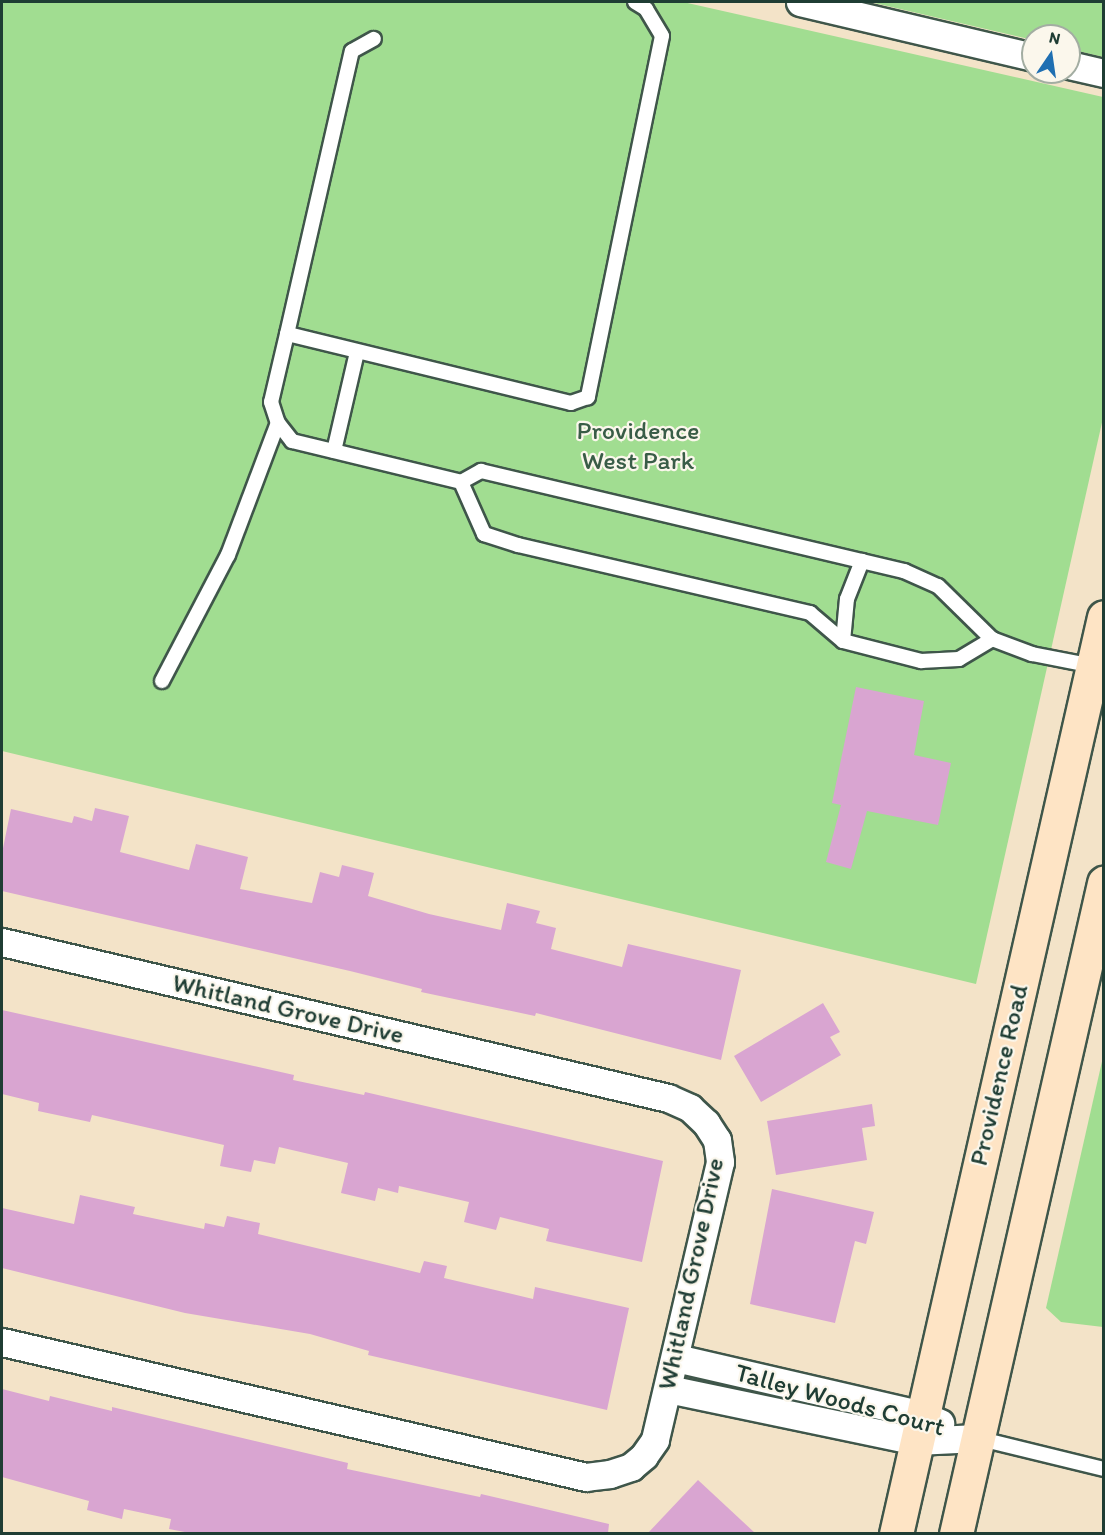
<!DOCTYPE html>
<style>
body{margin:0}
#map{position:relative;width:1105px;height:1535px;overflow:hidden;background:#f3e3c8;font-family:Itim,sans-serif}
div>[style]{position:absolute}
.green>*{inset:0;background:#a1dd91}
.building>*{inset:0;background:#d9a5d1}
.roads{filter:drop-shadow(2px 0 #3f564a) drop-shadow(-2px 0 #3f564a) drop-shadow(0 2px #3f564a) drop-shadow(0 -2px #3f564a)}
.lane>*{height:14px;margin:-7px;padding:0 7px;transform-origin:7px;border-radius:7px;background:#fff}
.street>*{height:27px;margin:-13.5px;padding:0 13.5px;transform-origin:13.5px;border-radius:13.5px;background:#fff}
.secondary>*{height:33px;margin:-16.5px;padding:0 16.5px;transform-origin:16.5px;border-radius:16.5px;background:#fee4c5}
span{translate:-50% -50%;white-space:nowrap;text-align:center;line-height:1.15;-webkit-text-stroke:4.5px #fbf7ec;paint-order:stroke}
.park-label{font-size:26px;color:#395d47}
.street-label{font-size:26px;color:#1f3d34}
.frame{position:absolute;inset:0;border:3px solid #1f3d34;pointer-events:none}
.north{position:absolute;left:1021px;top:24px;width:60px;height:60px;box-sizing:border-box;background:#fbf7ec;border:2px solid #a3ada2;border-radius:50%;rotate:13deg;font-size:16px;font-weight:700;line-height:24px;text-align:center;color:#1f3d34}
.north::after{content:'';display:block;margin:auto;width:21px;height:27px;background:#1f6fb2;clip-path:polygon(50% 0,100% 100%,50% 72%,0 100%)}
</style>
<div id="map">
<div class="green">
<div style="clip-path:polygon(2px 2px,683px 2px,1103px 97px,1103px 418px,976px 984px,2px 751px)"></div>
<div style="clip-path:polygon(870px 2px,1103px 3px,1103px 57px,1069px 49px,1069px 36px,1033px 36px,1033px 40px)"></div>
<div style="clip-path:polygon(1103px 1057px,1103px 1327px,1061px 1322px,1046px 1308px)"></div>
</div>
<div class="building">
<div style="clip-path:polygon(856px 687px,924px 701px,914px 755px,951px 763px,938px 825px,867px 811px,851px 869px,826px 862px,841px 805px,832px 803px)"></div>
<div style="clip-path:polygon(95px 808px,129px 816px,120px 852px,189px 870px,196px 844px,248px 857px,240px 889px,312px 903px,320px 872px,339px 877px,342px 865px,374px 873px,368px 896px,429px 914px,501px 930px,507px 903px,540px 911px,536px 923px,556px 928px,551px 949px,622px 967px,628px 944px,741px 970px,721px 1060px,536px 1013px,535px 1016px,421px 992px,422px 989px,350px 971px,2px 891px,2px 853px,11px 809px,72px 823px,74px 816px,92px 821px)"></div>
<div style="clip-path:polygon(823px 1003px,840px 1032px,830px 1037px,841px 1055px,761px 1102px,734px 1056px)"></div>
<div style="clip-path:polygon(2px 1010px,294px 1075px,293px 1080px,364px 1095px,365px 1092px,663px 1161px,642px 1262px,546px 1241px,549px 1229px,500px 1217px,496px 1230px,464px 1222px,469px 1202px,399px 1186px,398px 1193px,378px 1188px,375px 1201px,341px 1193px,348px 1163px,279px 1147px,275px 1164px,254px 1160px,251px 1172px,220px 1166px,224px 1145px,92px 1115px,90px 1122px,38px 1111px,39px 1103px,2px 1094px)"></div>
<div style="clip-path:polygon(872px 1104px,875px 1126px,862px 1128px,867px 1160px,776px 1175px,767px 1121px)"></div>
<div style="clip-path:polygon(772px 1189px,874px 1212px,866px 1244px,855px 1241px,835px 1323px,750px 1304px)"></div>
<div style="clip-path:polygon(80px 1195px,135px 1207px,133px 1214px,204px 1229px,205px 1223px,224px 1227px,227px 1216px,260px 1223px,258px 1234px,420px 1273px,424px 1261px,447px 1266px,444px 1278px,533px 1299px,535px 1287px,629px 1308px,607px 1410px,368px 1355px,369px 1351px,310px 1334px,185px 1313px,2px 1268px,2px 1208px,74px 1224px)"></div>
<div style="clip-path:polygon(2px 1389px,49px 1401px,50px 1396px,112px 1411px,112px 1407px,348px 1463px,347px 1469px,480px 1497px,481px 1494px,609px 1524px,608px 1533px,190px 1533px,169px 1529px,171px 1519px,124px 1509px,122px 1519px,87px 1510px,89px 1501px,2px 1477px)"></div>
<div style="clip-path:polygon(698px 1480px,755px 1533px,648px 1533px)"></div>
</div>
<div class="roads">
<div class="lane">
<div style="left:635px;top:2px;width:13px;rotate:32deg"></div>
<div style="left:646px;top:9px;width:31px;rotate:59deg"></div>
<div style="left:662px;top:36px;width:369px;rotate:101.6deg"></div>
<div style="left:588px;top:397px;width:18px;rotate:161deg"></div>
<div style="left:571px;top:403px;width:292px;rotate:-166.3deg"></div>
<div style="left:287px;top:334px;width:70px;rotate:103.2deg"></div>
<div style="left:271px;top:402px;width:22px;rotate:72deg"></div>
<div style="left:278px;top:423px;width:23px;rotate:52deg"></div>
<div style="left:292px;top:441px;width:174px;rotate:13.6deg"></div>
<div style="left:461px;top:482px;width:57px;rotate:66.1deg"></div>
<div style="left:484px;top:534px;width:36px;rotate:18deg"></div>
<div style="left:518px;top:545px;width:300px;rotate:13.1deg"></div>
<div style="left:810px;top:613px;width:43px;rotate:40.3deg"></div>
<div style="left:843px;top:641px;width:81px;rotate:14.4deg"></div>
<div style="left:921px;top:661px;width:38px;rotate:-3deg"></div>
<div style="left:959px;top:659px;width:39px;rotate:-31deg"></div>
<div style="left:287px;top:334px;width:290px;rotate:-77.1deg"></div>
<div style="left:352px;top:51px;width:25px;rotate:-29deg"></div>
<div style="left:334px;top:451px;width:102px;rotate:-76.9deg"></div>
<div style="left:461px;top:482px;width:23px;rotate:-29deg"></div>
<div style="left:481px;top:471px;width:435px;rotate:13.3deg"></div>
<div style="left:904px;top:571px;width:37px;rotate:24deg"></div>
<div style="left:938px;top:586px;width:76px;rotate:44.5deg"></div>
<div style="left:992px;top:639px;width:43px;rotate:20.6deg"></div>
<div style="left:1032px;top:654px;width:62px;rotate:11.1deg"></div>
<div style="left:843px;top:641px;width:42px;rotate:-84.6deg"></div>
<div style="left:847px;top:599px;width:41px;rotate:-68.5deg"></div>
<div style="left:162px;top:681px;width:142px;rotate:-62.4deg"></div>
<div style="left:228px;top:555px;width:141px;rotate:-69.3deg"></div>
<div style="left:977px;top:1438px;width:131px;rotate:13.7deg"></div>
</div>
<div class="street">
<div style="left:800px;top:2px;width:239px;rotate:13.3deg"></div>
<div style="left:1069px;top:65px;width:36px;rotate:13deg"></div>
<div style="left:2px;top:942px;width:684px;rotate:13.18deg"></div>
<div style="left:668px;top:1098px;width:24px;rotate:24deg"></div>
<div style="left:690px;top:1108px;width:22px;rotate:43deg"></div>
<div style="left:706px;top:1123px;width:20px;rotate:57deg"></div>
<div style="left:717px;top:1140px;width:22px;rotate:82deg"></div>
<div style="left:720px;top:1162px;width:285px;rotate:103.2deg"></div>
<div style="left:655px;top:1440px;width:19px;rotate:125deg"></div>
<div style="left:644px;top:1456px;width:17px;rotate:140deg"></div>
<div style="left:631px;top:1467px;width:22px;rotate:162deg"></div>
<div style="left:610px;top:1474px;width:24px;rotate:173deg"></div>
<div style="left:586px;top:1477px;width:599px;rotate:-166.98deg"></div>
<div style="left:676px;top:1358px;width:253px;rotate:13deg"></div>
<div style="left:922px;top:1415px;width:20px;rotate:24deg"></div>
<div style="left:668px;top:1389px;width:253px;rotate:11.8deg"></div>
<div style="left:916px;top:1441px;width:61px;rotate:-2.8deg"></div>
</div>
<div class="secondary">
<div style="left:896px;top:1534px;width:940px;rotate:-77.22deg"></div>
<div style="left:956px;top:1534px;width:668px;rotate:-77.19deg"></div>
</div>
</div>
<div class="park-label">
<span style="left:638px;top:446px">Providence<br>West Park</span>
</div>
<div class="street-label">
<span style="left:288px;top:1009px;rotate:13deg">Whitland Grove Drive</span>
<span style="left:999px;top:1075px;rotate:-77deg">Providence Road</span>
<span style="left:691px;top:1274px;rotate:-78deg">Whitland Grove Drive</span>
<span style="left:840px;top:1400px;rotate:15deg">Talley Woods Court</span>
</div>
<div class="frame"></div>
<div class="north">N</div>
</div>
